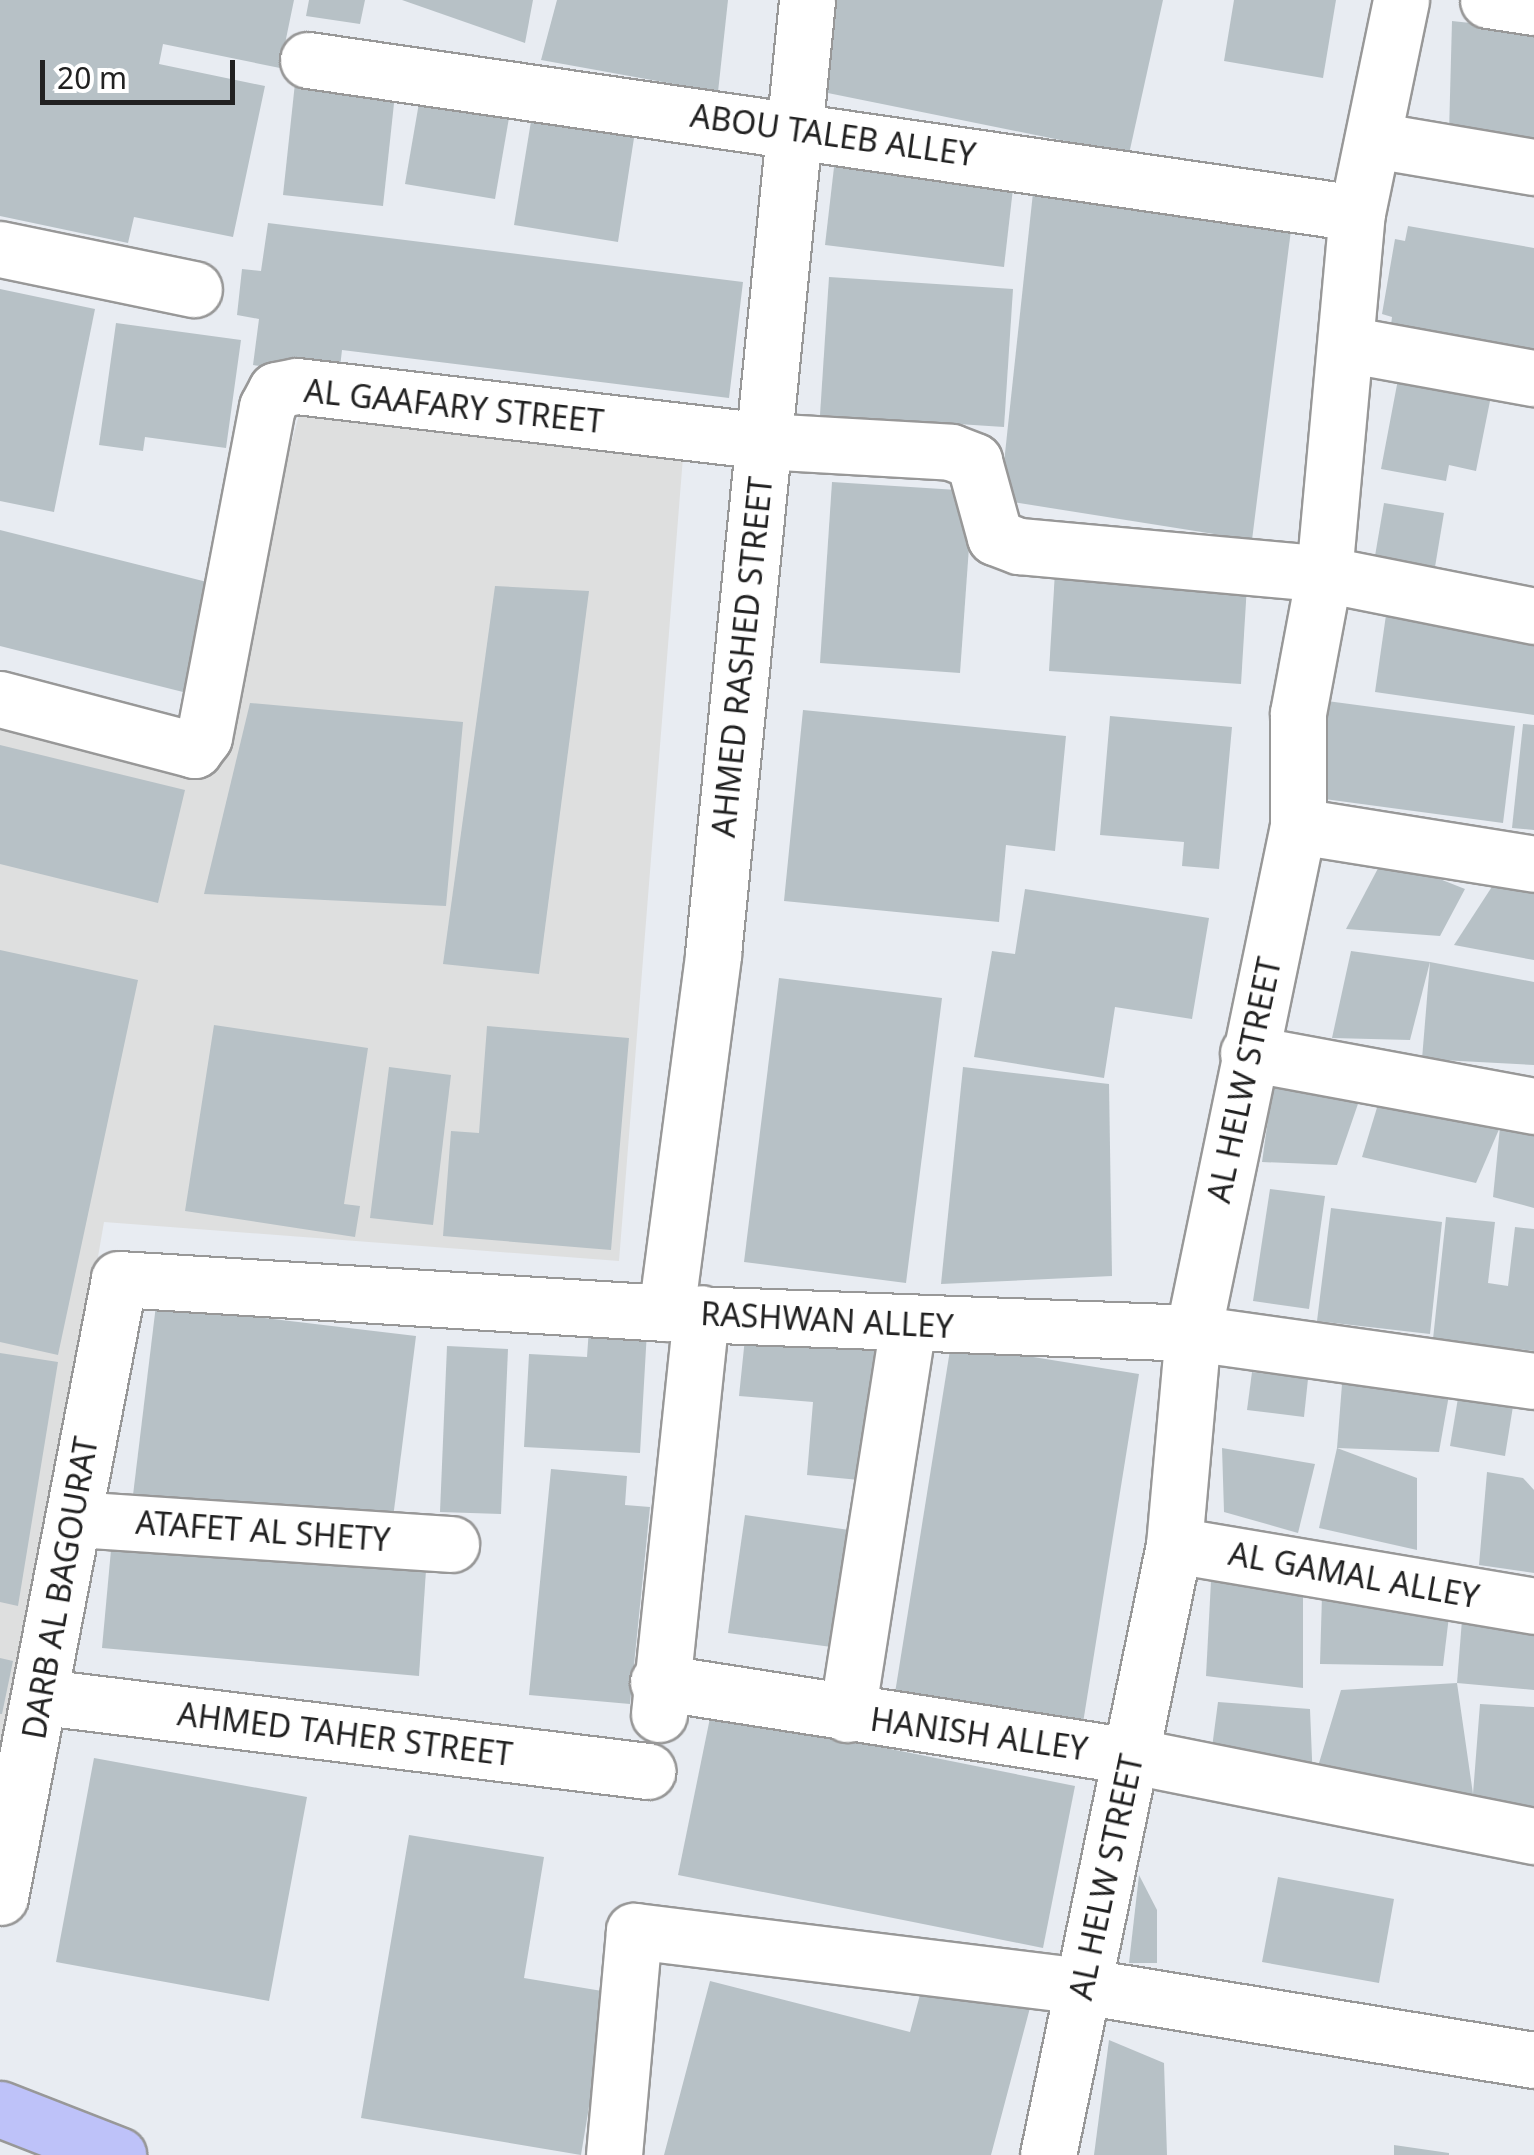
<!DOCTYPE html>
<style>
body{margin:0}
#map{position:relative;width:1534px;height:2155px;overflow:hidden;background:#e8ecf2;font-family:"Noto Sans",sans-serif}
div>[style]{position:absolute}
.residential>*{inset:0;background:#dedfdf}
.building>*{inset:0;background:#b7c1c6}
.roads{filter:drop-shadow(2px 0 #989898) drop-shadow(-2px 0 #989898) drop-shadow(0 2px #989898) drop-shadow(0 -2px #989898)}
.minor>*{height:55px;margin:-27.5px;padding:0 27.5px;transform-origin:27.5px;border-radius:27.5px;background:#fff}
.secondary>*{height:55px;margin:-27.5px;padding:0 27.5px;transform-origin:27.5px;border-radius:27.5px;background:#bec2f9}
span{translate:-50% -50%;white-space:nowrap;text-align:center;line-height:1.15;-webkit-text-stroke:8px #fff;paint-order:stroke}
.street-label{font-size:32px;color:#212121}
.scale{position:absolute;left:40px;top:60px;width:195px;height:45px;box-sizing:border-box;border:5px solid #212121;border-top:0;padding-left:12px;font-size:30px;line-height:35px;white-space:nowrap;color:#212121;-webkit-text-stroke:8px #fff;paint-order:stroke}
</style>
<div id="map">
<div class="residential">
<div style="clip-path:polygon(302px 403px,683px 457px,619px 1261px,104px 1222px,0 1827px,0 718px,207px 767px)"></div>
</div>
<div class="building">
<div style="clip-path:polygon(0 0,294px 0,280px 68px,163px 44px,159px 64px,265px 86px,233px 237px,134px 217px,128px 243px,0 216px)"></div>
<div style="clip-path:polygon(309px 0,365px 0,360px 24px,306px 16px)"></div>
<div style="clip-path:polygon(402px 0,533px 0,525px 43px)"></div>
<div style="clip-path:polygon(557px 0,728px 0,718px 92px,541px 60px)"></div>
<div style="clip-path:polygon(820px 0,1163px 0,1129px 154px,813px 90px)"></div>
<div style="clip-path:polygon(1234px 0,1336px 0,1323px 78px,1224px 61px)"></div>
<div style="clip-path:polygon(1452px 21px,1534px 30px,1534px 141px,1449px 133px)"></div>
<div style="clip-path:polygon(295px 83px,395px 94px,383px 206px,283px 195px)"></div>
<div style="clip-path:polygon(420px 97px,510px 112px,495px 199px,405px 184px)"></div>
<div style="clip-path:polygon(533px 109px,636px 125px,618px 242px,514px 225px)"></div>
<div style="clip-path:polygon(836px 150px,1015px 171px,1004px 267px,825px 245px)"></div>
<div style="clip-path:polygon(1035px 174px,1293px 214px,1252px 540px,1000px 500px)"></div>
<div style="clip-path:polygon(268px 223px,743px 282px,729px 398px,342px 350px,339px 376px,253px 365px,259px 319px,237px 315px,242px 269px,261px 271px)"></div>
<div style="clip-path:polygon(1408px 226px,1534px 248px,1534px 351px,1391px 325px,1392px 317px,1382px 314px,1395px 239px,1405px 241px)"></div>
<div style="clip-path:polygon(829px 277px,1013px 289px,1004px 427px,820px 415px)"></div>
<div style="clip-path:polygon(0 289px,95px 309px,54px 512px,0 501px)"></div>
<div style="clip-path:polygon(116px 323px,241px 340px,226px 448px,145px 437px,143px 451px,99px 445px)"></div>
<div style="clip-path:polygon(1399px 374px,1492px 391px,1476px 471px,1449px 465px,1446px 481px,1381px 469px)"></div>
<div style="clip-path:polygon(832px 482px,973px 491px,960px 673px,820px 663px)"></div>
<div style="clip-path:polygon(1384px 503px,1444px 513px,1434px 573px,1374px 562px)"></div>
<div style="clip-path:polygon(0 530px,215px 584px,187px 693px,0 646px)"></div>
<div style="clip-path:polygon(1055px 572px,1247px 585px,1241px 684px,1049px 671px)"></div>
<div style="clip-path:polygon(495px 586px,589px 591px,539px 974px,443px 964px)"></div>
<div style="clip-path:polygon(1386px 615px,1534px 637px,1534px 715px,1375px 692px)"></div>
<div style="clip-path:polygon(1327px 701px,1515px 726px,1503px 823px,1317px 798px)"></div>
<div style="clip-path:polygon(250px 703px,463px 722px,446px 906px,204px 894px)"></div>
<div style="clip-path:polygon(803px 710px,1066px 736px,1055px 851px,1006px 845px,999px 922px,784px 901px)"></div>
<div style="clip-path:polygon(1110px 716px,1232px 727px,1219px 869px,1182px 866px,1184px 842px,1100px 835px)"></div>
<div style="clip-path:polygon(1523px 724px,1534px 725px,1534px 830px,1512px 828px)"></div>
<div style="clip-path:polygon(0 745px,185px 790px,158px 903px,0 864px)"></div>
<div style="clip-path:polygon(1384px 857px,1465px 889px,1440px 936px,1346px 929px)"></div>
<div style="clip-path:polygon(1497px 879px,1534px 886px,1534px 960px,1454px 945px)"></div>
<div style="clip-path:polygon(1025px 889px,1209px 918px,1192px 1019px,1115px 1007px,1104px 1078px,974px 1057px,992px 951px,1015px 954px)"></div>
<div style="clip-path:polygon(0 950px,138px 980px,58px 1355px,0 1342px)"></div>
<div style="clip-path:polygon(1351px 951px,1430px 962px,1410px 1040px,1332px 1038px)"></div>
<div style="clip-path:polygon(1430px 962px,1534px 982px,1534px 1065px,1422px 1059px)"></div>
<div style="clip-path:polygon(779px 978px,942px 998px,906px 1283px,744px 1262px)"></div>
<div style="clip-path:polygon(214px 1025px,368px 1048px,344px 1204px,360px 1206px,355px 1237px,185px 1211px)"></div>
<div style="clip-path:polygon(487px 1026px,629px 1038px,611px 1250px,443px 1236px,451px 1131px,479px 1133px)"></div>
<div style="clip-path:polygon(389px 1067px,451px 1075px,433px 1225px,370px 1218px)"></div>
<div style="clip-path:polygon(963px 1067px,1109px 1084px,1112px 1276px,941px 1284px)"></div>
<div style="clip-path:polygon(1274px 1077px,1360px 1098px,1337px 1165px,1262px 1162px)"></div>
<div style="clip-path:polygon(1379px 1101px,1500px 1127px,1476px 1183px,1362px 1157px)"></div>
<div style="clip-path:polygon(1500px 1127px,1534px 1133px,1534px 1208px,1493px 1197px)"></div>
<div style="clip-path:polygon(1270px 1189px,1325px 1196px,1309px 1309px,1253px 1301px)"></div>
<div style="clip-path:polygon(1331px 1208px,1442px 1222px,1430px 1334px,1317px 1321px)"></div>
<div style="clip-path:polygon(1446px 1217px,1495px 1222px,1488px 1283px,1508px 1286px,1515px 1227px,1534px 1229px,1534px 1351px,1433px 1339px)"></div>
<div style="clip-path:polygon(156px 1305px,416px 1336px,392px 1526px,133px 1495px)"></div>
<div style="clip-path:polygon(589px 1328px,647px 1331px,640px 1453px,524px 1447px,529px 1354px,587px 1357px)"></div>
<div style="clip-path:polygon(745px 1338px,883px 1351px,870px 1481px,807px 1475px,813px 1402px,739px 1396px)"></div>
<div style="clip-path:polygon(951px 1344px,1139px 1374px,1083px 1723px,895px 1693px)"></div>
<div style="clip-path:polygon(447px 1346px,508px 1349px,501px 1514px,440px 1512px)"></div>
<div style="clip-path:polygon(0 1353px,58px 1362px,18px 1606px,0 1602px)"></div>
<div style="clip-path:polygon(1252px 1372px,1308px 1379px,1304px 1417px,1247px 1410px)"></div>
<div style="clip-path:polygon(1342px 1384px,1449px 1395px,1439px 1452px,1337px 1448px)"></div>
<div style="clip-path:polygon(1459px 1392px,1514px 1400px,1505px 1456px,1450px 1446px)"></div>
<div style="clip-path:polygon(1222px 1448px,1315px 1464px,1298px 1533px,1224px 1512px)"></div>
<div style="clip-path:polygon(1337px 1448px,1417px 1478px,1417px 1550px,1319px 1528px)"></div>
<div style="clip-path:polygon(551px 1469px,627px 1476px,625px 1505px,650px 1507px,630px 1704px,529px 1695px)"></div>
<div style="clip-path:polygon(1487px 1472px,1523px 1478px,1534px 1490px,1534px 1573px,1479px 1565px)"></div>
<div style="clip-path:polygon(745px 1515px,863px 1532px,846px 1649px,728px 1633px)"></div>
<div style="clip-path:polygon(112px 1539px,426px 1570px,419px 1676px,102px 1648px)"></div>
<div style="clip-path:polygon(1212px 1562px,1303px 1590px,1303px 1688px,1206px 1676px)"></div>
<div style="clip-path:polygon(1322px 1595px,1449px 1616px,1443px 1666px,1320px 1664px)"></div>
<div style="clip-path:polygon(1463px 1607px,1534px 1629px,1534px 1690px,1457px 1683px)"></div>
<div style="clip-path:polygon(0 1658px,13px 1661px,2px 1714px,0 1714px)"></div>
<div style="clip-path:polygon(1457px 1683px,1473px 1794px,1480px 1704px,1534px 1707px,1534px 1816px,1470px 1826px,1473px 1797px,1313px 1783px,1210px 1763px,1218px 1702px,1310px 1709px,1313px 1783px,1341px 1690px)"></div>
<div style="clip-path:polygon(711px 1713px,1075px 1786px,1043px 1948px,678px 1875px)"></div>
<div style="clip-path:polygon(94px 1758px,307px 1797px,269px 2001px,56px 1962px)"></div>
<div style="clip-path:polygon(409px 1835px,544px 1857px,524px 1978px,608px 1992px,581px 2155px,361px 2118px)"></div>
<div style="clip-path:polygon(1139px 1875px,1157px 1910px,1157px 1963px,1129px 1963px)"></div>
<div style="clip-path:polygon(1278px 1877px,1394px 1899px,1379px 1983px,1262px 1962px)"></div>
<div style="clip-path:polygon(925px 1976px,1031px 2004px,991px 2155px,664px 2155px,710px 1981px,910px 2032px)"></div>
<div style="clip-path:polygon(1109px 2040px,1164px 2063px,1167px 2155px,1094px 2155px)"></div>
<div style="clip-path:polygon(1394px 2145px,1449px 2153px,1449px 2155px,1394px 2155px)"></div>
</div>
<div class="roads">
<div class="minor">
<div style="left:1488px;top:0;width:47px;rotate:8.7deg"></div>
<div style="left:308px;top:60px;width:1060px;rotate:8.3deg"></div>
<div style="left:1374px;top:140px;width:162px;rotate:9.6deg"></div>
<div style="left:0;top:249px;width:198px;rotate:11.7deg"></div>
<div style="left:1346px;top:344px;width:191px;rotate:10.3deg"></div>
<div style="left:0;top:699px;width:201px;rotate:14.7deg"></div>
<div style="left:194px;top:750px;width:16px;rotate:-52deg"></div>
<div style="left:204px;top:737px;width:336px;rotate:-79.2deg"></div>
<div style="left:267px;top:407px;width:19px;rotate:-62deg"></div>
<div style="left:276px;top:390px;width:21px;rotate:-11deg"></div>
<div style="left:297px;top:386px;width:469px;rotate:6.7deg"></div>
<div style="left:763px;top:441px;width:188px;rotate:3.3deg"></div>
<div style="left:951px;top:452px;width:25px;rotate:21deg"></div>
<div style="left:974px;top:461px;width:79px;rotate:74.6deg"></div>
<div style="left:995px;top:537px;width:26px;rotate:21deg"></div>
<div style="left:1019px;top:546px;width:306px;rotate:5.2deg"></div>
<div style="left:1324px;top:574px;width:214px;rotate:11.3deg"></div>
<div style="left:1298px;top:826px;width:239px;rotate:9.1deg"></div>
<div style="left:1248px;top:1053px;width:291px;rotate:10.5deg"></div>
<div style="left:666px;top:1313px;width:362px;rotate:-82.5deg"></div>
<div style="left:713px;top:954px;width:959px;rotate:-84.37deg"></div>
<div style="left:74px;top:1519px;width:378px;rotate:3.8deg"></div>
<div style="left:1174px;top:1545px;width:365px;rotate:9.6deg"></div>
<div style="left:658px;top:1682px;width:481px;rotate:8.9deg"></div>
<div style="left:1133px;top:1756px;width:409px;rotate:11.3deg"></div>
<div style="left:43px;top:1697px;width:609px;rotate:6.98deg"></div>
<div style="left:659px;top:1714px;width:403px;rotate:-84deg"></div>
<div style="left:847px;top:1714px;width:394px;rotate:-81.1deg"></div>
<div style="left:0;top:1897px;width:629px;rotate:-79.1deg"></div>
<div style="left:119px;top:1279px;width:548px;rotate:3.56deg"></div>
<div style="left:666px;top:1313px;width:527px;rotate:2.17deg"></div>
<div style="left:1193px;top:1333px;width:344px;rotate:8deg"></div>
<div style="left:614px;top:2155px;width:225px;rotate:-84.9deg"></div>
<div style="left:634px;top:1931px;width:451px;rotate:7deg"></div>
<div style="left:1082px;top:1986px;width:458px;rotate:9.3deg"></div>
<div style="left:1048px;top:2155px;width:623px;rotate:-78.33deg"></div>
<div style="left:1174px;top:1545px;width:213px;rotate:-84.9deg"></div>
<div style="left:1193px;top:1333px;width:518px;rotate:-78.3deg"></div>
<div style="left:1298px;top:826px;width:113px;rotate:-90deg"></div>
<div style="left:1298px;top:713px;width:141px;rotate:-79.4deg"></div>
<div style="left:1324px;top:574px;width:363px;rotate:-84.8deg"></div>
<div style="left:1357px;top:213px;width:217px;rotate:-78.3deg"></div>
</div>
<div class="secondary">
<div style="left:0;top:2109px;width:127px;rotate:21.3deg"></div>
</div>
</div>
<div class="street-label">
<span style="left:833px;top:135px;rotate:8deg">ABOU TALEB ALLEY</span>
<span style="left:454px;top:406px;rotate:6deg">AL GAAFARY STREET</span>
<span style="left:742px;top:657px;rotate:-84deg">AHMED RASHED STREET</span>
<span style="left:1244px;top:1080px;rotate:-78deg">AL HELW STREET</span>
<span style="left:827px;top:1320px;rotate:3deg">RASHWAN ALLEY</span>
<span style="left:263px;top:1531px;rotate:4deg">ATAFET AL SHETY</span>
<span style="left:1354px;top:1575px;rotate:10deg">AL GAMAL ALLEY</span>
<span style="left:60px;top:1588px;rotate:-80deg">DARB AL BAGOURAT</span>
<span style="left:345px;top:1734px;rotate:7deg">AHMED TAHER STREET</span>
<span style="left:979px;top:1734px;rotate:8deg">HANISH ALLEY</span>
<span style="left:1106px;top:1877px;rotate:-78deg">AL HELW STREET</span>
</div>
<div class="scale">20 m</div>
</div>
